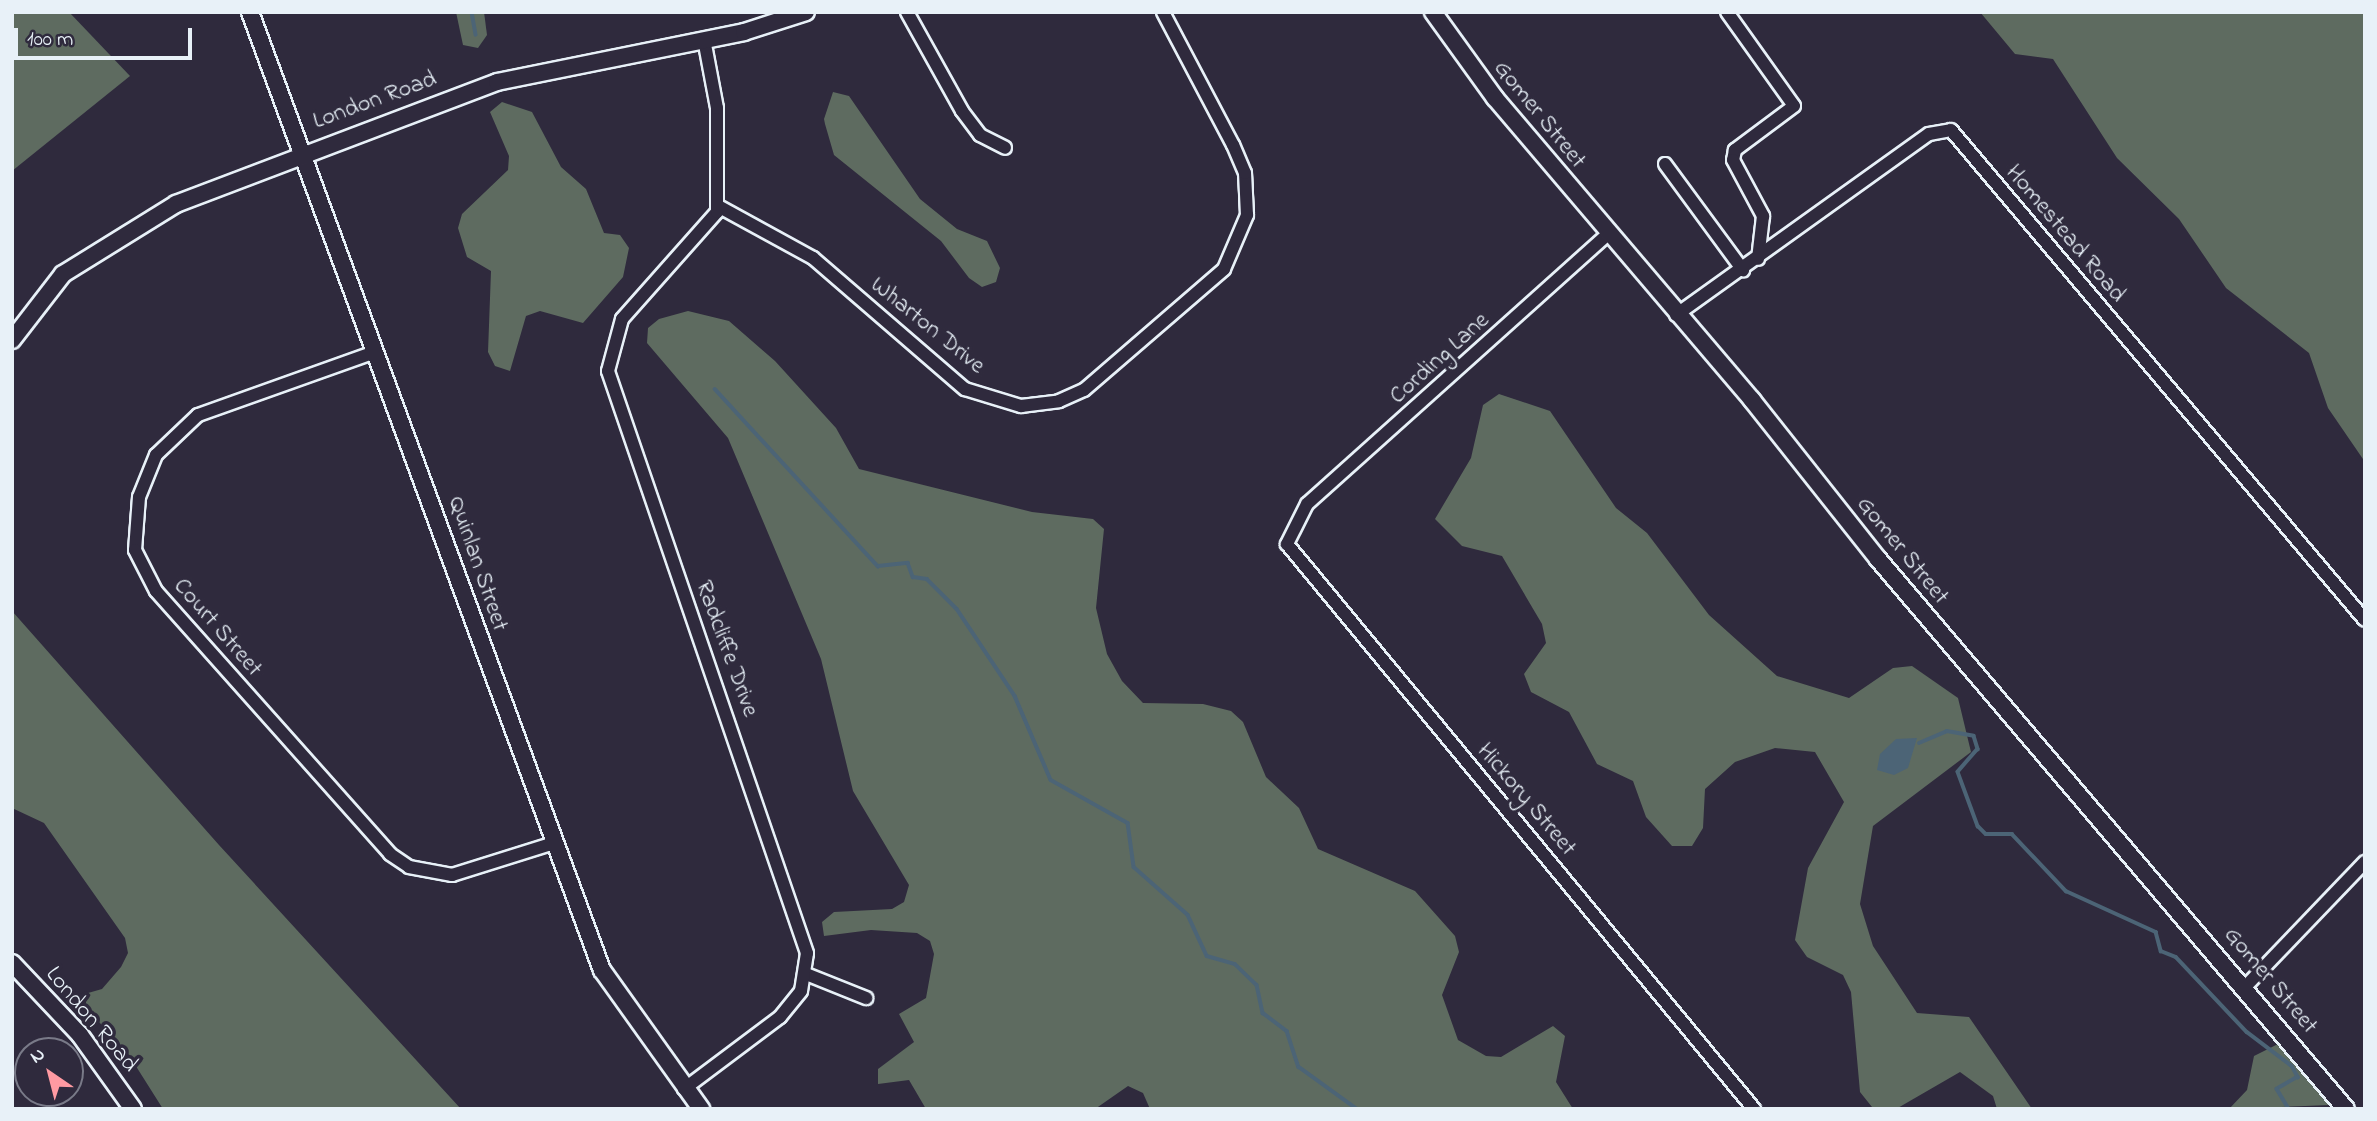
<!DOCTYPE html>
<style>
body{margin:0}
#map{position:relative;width:2377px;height:1121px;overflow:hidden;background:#2f2a3d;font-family:"Indie Flower",sans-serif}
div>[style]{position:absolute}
.green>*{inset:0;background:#5e6b60}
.water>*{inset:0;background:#4c6476}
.stream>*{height:3.5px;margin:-1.75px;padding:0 1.75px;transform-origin:1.75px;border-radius:1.75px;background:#4c6476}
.roads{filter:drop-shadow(2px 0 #e8f1f8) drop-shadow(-2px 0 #e8f1f8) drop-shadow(0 2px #e8f1f8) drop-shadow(0 -2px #e8f1f8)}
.minor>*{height:12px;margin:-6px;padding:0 6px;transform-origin:6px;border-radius:6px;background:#2f2a3d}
.tertiary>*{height:16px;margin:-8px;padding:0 8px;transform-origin:8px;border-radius:8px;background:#2f2a3d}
span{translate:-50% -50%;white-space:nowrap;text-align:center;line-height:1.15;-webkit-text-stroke:7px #2f2a3d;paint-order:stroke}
.street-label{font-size:24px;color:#e8f1f8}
.frame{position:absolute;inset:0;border:14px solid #e8f1f8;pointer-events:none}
.north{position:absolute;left:14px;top:1037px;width:70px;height:70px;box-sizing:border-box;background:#2f2a3d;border:2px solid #797a88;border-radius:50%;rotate:325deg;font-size:19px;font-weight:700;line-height:28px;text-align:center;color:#e8f1f8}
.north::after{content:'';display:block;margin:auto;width:24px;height:32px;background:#ff9aa2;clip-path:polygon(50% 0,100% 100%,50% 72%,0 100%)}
.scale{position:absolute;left:14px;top:28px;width:178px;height:32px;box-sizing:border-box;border:4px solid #e8f1f8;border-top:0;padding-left:9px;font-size:21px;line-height:24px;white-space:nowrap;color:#e8f1f8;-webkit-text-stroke:5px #2f2a3d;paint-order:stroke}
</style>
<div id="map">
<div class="green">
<div style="clip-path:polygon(12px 12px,69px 12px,130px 76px,12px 171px)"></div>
<div style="clip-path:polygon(456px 12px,484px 12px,487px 35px,478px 48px,463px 45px)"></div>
<div style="clip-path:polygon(1980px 12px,2365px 12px,2365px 462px,2328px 408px,2309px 353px,2226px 288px,2179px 219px,2117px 158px,2053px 59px,2015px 54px)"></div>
<div style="clip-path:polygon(833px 92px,849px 96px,920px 199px,957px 229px,987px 241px,1000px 268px,996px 282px,982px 287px,969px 278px,941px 241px,834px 155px,825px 124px,824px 119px)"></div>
<div style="clip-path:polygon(502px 102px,532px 112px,561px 167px,586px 189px,604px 233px,620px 235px,629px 248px,623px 277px,583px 323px,540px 311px,526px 316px,510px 371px,495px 366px,488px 352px,491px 271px,467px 257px,458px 228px,462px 214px,508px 170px,509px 156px,490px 112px)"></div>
<div style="clip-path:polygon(688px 311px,729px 321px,775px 361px,836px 428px,859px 469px,1032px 512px,1093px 519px,1104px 529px,1096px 608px,1107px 654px,1122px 681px,1143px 703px,1203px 704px,1231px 711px,1243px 722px,1266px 777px,1299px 808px,1318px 849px,1415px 891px,1455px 936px,1459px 952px,1442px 995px,1458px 1040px,1486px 1056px,1501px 1057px,1553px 1026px,1565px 1036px,1556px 1082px,1573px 1109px,1150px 1109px,1143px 1093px,1128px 1086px,1095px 1109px,926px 1109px,909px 1080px,878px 1084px,878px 1069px,914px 1042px,899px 1014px,926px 998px,934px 954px,930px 941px,917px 933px,871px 930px,824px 936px,822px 922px,834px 912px,892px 909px,904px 902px,909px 885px,853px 791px,821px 659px,728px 438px,647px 343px,648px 328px,659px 319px)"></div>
<div style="clip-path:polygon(1499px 394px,1550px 411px,1616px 508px,1647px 533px,1709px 615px,1777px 676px,1849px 698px,1893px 668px,1912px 666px,1958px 698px,1971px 752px,1873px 826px,1860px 904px,1873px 946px,1917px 1013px,1969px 1017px,2032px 1109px,1997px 1109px,1993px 1096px,1960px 1072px,1896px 1109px,1872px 1107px,1860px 1092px,1851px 992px,1843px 975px,1807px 957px,1795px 940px,1808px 868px,1844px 802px,1815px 752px,1775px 748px,1735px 762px,1705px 789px,1703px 828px,1692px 846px,1672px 846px,1646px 817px,1633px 781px,1597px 764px,1569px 712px,1531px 692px,1524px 674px,1546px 643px,1542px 624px,1502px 556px,1462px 546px,1435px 519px,1471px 458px,1483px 405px)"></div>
<div style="clip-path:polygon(12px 611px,219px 845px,461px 1109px,163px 1109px,127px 1052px,85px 1007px,88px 993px,102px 989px,121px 967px,128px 953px,125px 938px,44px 823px,12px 808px)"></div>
<div style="clip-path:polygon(2278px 1044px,2299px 1056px,2330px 1105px,2229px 1109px,2247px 1090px,2254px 1056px)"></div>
</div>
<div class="water">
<div style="clip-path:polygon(1917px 738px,1908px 768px,1894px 775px,1877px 770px,1880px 754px,1896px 739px)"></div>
</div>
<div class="stream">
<div style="left:472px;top:12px;width:23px;rotate:80deg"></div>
<div style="left:715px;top:389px;width:241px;rotate:47.4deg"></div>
<div style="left:878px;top:566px;width:30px;rotate:-6deg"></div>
<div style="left:908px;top:563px;width:15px;rotate:70deg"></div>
<div style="left:913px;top:577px;width:14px;rotate:8deg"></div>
<div style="left:927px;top:579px;width:42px;rotate:45deg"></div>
<div style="left:957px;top:609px;width:105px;rotate:56.3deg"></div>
<div style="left:1015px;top:696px;width:91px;rotate:66.8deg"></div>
<div style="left:1051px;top:780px;width:88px;rotate:29.2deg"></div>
<div style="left:1128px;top:823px;width:44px;rotate:82.2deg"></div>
<div style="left:1134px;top:867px;width:72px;rotate:41.6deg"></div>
<div style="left:1188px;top:915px;width:45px;rotate:65.1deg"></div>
<div style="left:1207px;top:956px;width:29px;rotate:16deg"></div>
<div style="left:1235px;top:964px;width:30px;rotate:44deg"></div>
<div style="left:1257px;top:985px;width:29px;rotate:78deg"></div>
<div style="left:1263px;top:1013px;width:30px;rotate:37deg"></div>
<div style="left:1287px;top:1031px;width:38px;rotate:72deg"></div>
<div style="left:1299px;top:1067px;width:72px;rotate:35.9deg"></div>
<div style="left:1919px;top:743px;width:30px;rotate:-23deg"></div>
<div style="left:1947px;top:731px;width:27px;rotate:10deg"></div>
<div style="left:1974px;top:736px;width:14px;rotate:73deg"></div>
<div style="left:1978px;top:749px;width:30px;rotate:131deg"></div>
<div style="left:1958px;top:772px;width:58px;rotate:69.7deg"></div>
<div style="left:1978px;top:826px;width:11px;rotate:45deg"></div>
<div style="left:1986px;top:834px;width:26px"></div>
<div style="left:2012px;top:834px;width:79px;rotate:46.5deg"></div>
<div style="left:2066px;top:891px;width:99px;rotate:24.5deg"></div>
<div style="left:2156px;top:932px;width:20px;rotate:75deg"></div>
<div style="left:2161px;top:951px;width:16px;rotate:22deg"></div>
<div style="left:2176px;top:957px;width:103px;rotate:46.6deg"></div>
<div style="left:2247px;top:1032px;width:56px;rotate:37.1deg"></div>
<div style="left:2292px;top:1066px;width:13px;rotate:61deg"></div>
<div style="left:2298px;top:1077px;width:24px;rotate:150deg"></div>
<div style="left:2277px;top:1089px;width:23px;rotate:59deg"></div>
</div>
<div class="roads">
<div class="minor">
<div style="left:907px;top:12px;width:113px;rotate:60.9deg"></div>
<div style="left:962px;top:111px;width:30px;rotate:53deg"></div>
<div style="left:980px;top:135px;width:28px;rotate:27deg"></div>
<div style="left:1727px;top:12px;width:115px;rotate:54.5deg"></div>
<div style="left:1794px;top:106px;width:74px;rotate:143.3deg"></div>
<div style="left:1735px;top:150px;width:10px;rotate:101deg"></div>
<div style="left:1733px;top:160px;width:64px;rotate:61.8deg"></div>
<div style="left:1763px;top:216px;width:43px;rotate:96.6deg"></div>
<div style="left:1665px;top:164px;width:132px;rotate:53.7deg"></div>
<div style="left:718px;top:206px;width:108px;rotate:28.7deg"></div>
<div style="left:813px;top:258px;width:201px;rotate:40.8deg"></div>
<div style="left:965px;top:389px;width:59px;rotate:16.9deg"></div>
<div style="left:1021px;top:406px;width:38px;rotate:-7deg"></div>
<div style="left:1059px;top:401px;width:27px;rotate:-24deg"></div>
<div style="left:1084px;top:390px;width:185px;rotate:-40.8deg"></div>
<div style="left:1224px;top:269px;width:59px;rotate:-66.9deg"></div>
<div style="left:1247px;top:215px;width:42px;rotate:-92.7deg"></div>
<div style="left:1245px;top:173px;width:30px;rotate:-113deg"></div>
<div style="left:1233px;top:145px;width:150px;rotate:-117.8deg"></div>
<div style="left:1608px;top:234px;width:404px;rotate:138.1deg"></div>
<div style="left:1307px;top:504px;width:45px;rotate:116.6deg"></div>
<div style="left:1287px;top:544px;width:733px;rotate:50.42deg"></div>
<div style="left:1676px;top:315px;width:311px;rotate:-35.6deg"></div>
<div style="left:1929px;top:134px;width:22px;rotate:-10deg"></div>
<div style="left:1951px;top:130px;width:641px;rotate:49.81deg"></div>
<div style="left:375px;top:352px;width:188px;rotate:160.4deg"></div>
<div style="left:198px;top:415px;width:58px;rotate:136.4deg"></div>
<div style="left:156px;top:455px;width:45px;rotate:112deg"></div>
<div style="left:139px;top:497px;width:53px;rotate:94.3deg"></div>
<div style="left:135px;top:550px;width:46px;rotate:62.9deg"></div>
<div style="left:156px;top:591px;width:352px;rotate:48.3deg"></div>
<div style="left:390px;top:854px;width:23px;rotate:34deg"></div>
<div style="left:409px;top:867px;width:44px;rotate:10.5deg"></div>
<div style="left:452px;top:875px;width:107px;rotate:-17.4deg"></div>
<div style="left:806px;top:974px;width:65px;rotate:21.8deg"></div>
<div style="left:2246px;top:986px;width:172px;rotate:-46.2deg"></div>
<div style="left:684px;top:1089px;width:120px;rotate:-36.9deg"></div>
<div style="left:780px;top:1017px;width:33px;rotate:-51deg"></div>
<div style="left:801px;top:991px;width:38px;rotate:-81deg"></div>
<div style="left:807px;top:953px;width:615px;rotate:-108.88deg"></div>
<div style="left:608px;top:371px;width:54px;rotate:-74.9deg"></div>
<div style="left:622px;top:319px;width:143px;rotate:-48.4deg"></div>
<div style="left:717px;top:212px;width:104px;rotate:-90deg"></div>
<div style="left:717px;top:108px;width:70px;rotate:-100.7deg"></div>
</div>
<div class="tertiary">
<div style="left:250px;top:12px;width:1021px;rotate:69.83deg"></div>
<div style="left:602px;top:970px;width:171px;rotate:54.5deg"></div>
<div style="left:1433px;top:12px;width:106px;rotate:54.2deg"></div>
<div style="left:1495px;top:98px;width:397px;rotate:49.6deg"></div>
<div style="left:1752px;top:400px;width:203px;rotate:51.6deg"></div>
<div style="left:1878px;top:559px;width:722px;rotate:49.61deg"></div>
<div style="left:12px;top:340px;width:83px;rotate:-52.3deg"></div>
<div style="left:63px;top:274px;width:133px;rotate:-31.8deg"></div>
<div style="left:176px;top:204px;width:343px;rotate:-20.8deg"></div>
<div style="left:497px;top:82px;width:252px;rotate:-11.4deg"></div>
<div style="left:744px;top:32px;width:65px;rotate:-17.9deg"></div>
<div style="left:12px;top:963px;width:99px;rotate:46.6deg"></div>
<div style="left:80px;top:1035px;width:91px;rotate:54.4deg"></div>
</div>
</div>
<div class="street-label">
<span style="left:375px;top:101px;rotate:-20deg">London Road</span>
<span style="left:1539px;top:115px;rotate:51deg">Gomer Street</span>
<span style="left:2065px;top:234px;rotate:50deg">Homestead Road</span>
<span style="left:927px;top:326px;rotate:39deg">Wharton Drive</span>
<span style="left:1440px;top:359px;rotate:-42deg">Cording Lane</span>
<span style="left:1902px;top:551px;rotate:51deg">Gomer Street</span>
<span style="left:477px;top:564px;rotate:71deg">Quinlan Street</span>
<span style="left:217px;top:628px;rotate:49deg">Court Street</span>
<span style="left:726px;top:649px;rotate:70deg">Radcliffe Drive</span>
<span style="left:1526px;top:800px;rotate:50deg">Hickory Street</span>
<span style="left:2270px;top:981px;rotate:50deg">Gomer Street</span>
<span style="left:91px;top:1020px;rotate:50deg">London Road</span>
</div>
<div class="frame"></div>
<div class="north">N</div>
<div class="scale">100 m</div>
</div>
